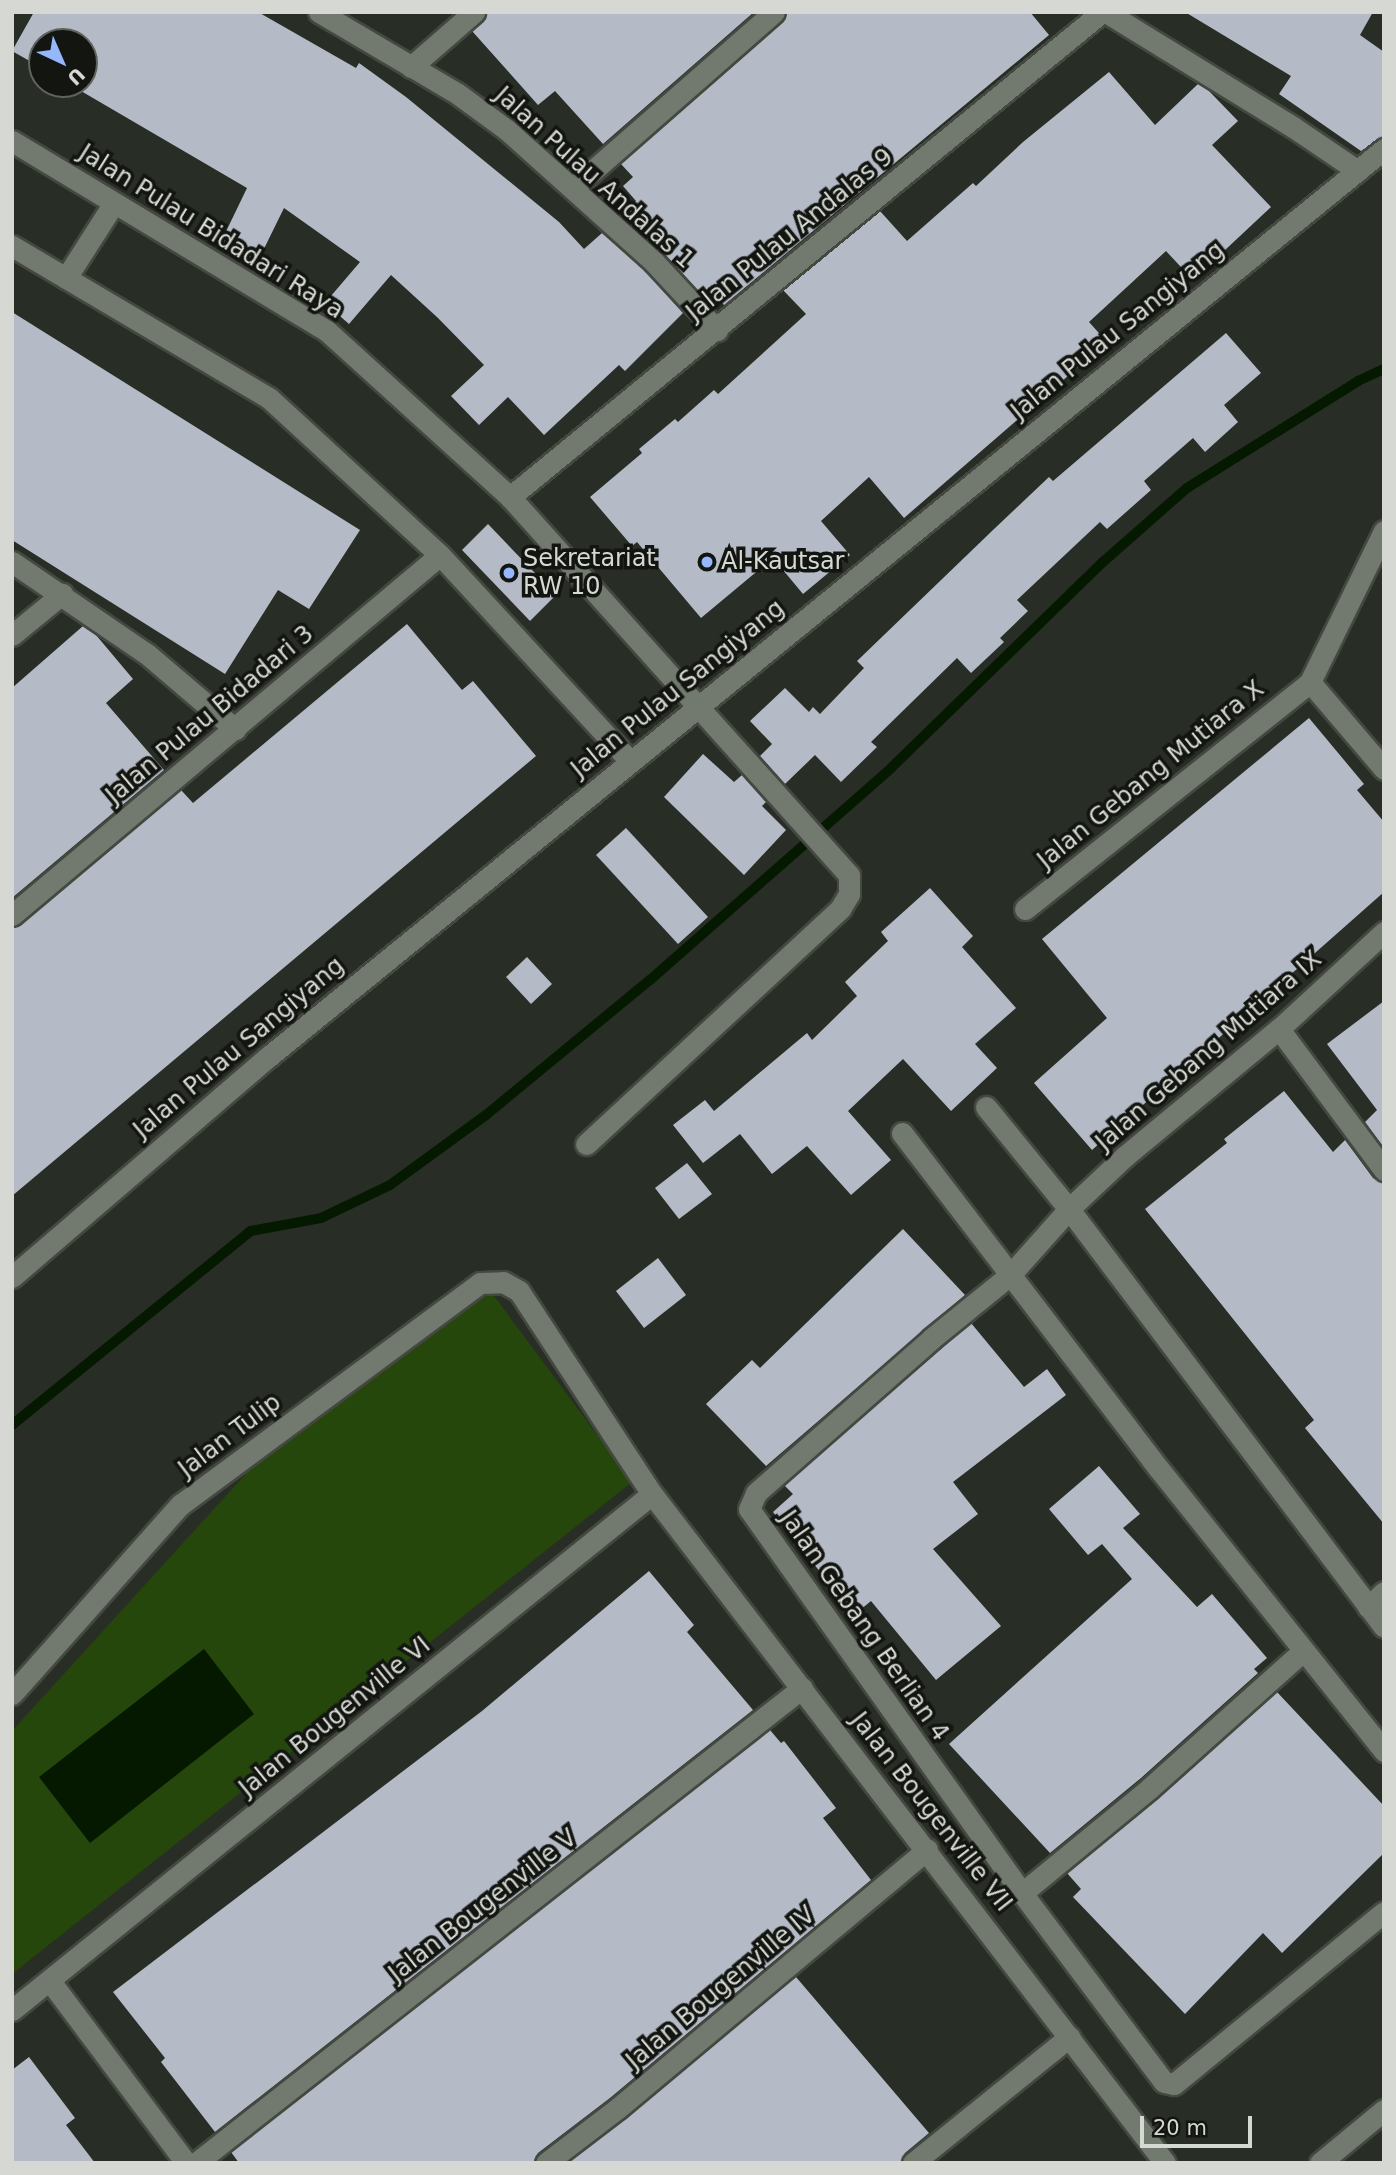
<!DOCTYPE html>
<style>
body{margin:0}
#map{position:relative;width:1396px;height:2175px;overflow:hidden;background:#282e25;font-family:"DejaVu Sans",sans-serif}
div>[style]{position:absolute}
.green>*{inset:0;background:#26470c}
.water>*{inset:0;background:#051900}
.stream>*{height:10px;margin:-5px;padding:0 5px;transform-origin:5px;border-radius:5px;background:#051900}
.building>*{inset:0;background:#b4bac6}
.roads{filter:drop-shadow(2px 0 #444841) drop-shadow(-2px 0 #444841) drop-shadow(0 2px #444841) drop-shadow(0 -2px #444841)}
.street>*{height:21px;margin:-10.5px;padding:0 10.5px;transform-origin:10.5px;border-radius:10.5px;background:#72796f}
.dots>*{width:19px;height:19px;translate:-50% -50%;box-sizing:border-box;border:4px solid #131511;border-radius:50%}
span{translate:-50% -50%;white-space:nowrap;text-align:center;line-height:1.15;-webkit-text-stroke:7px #131511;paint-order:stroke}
.street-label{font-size:24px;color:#d5d8d3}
.poi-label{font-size:24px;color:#d5d8d3}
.left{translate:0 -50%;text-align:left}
.frame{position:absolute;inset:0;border:14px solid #d5d8d3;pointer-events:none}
.north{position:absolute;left:28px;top:28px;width:70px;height:70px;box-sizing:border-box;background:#131511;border:2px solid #61635f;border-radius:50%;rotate:136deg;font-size:19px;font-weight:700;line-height:28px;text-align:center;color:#d5d8d3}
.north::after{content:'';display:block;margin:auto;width:24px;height:32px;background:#94b7fd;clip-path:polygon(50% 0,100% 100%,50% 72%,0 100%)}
.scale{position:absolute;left:1140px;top:2116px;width:112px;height:32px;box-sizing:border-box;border:4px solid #d5d8d3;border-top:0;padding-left:9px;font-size:21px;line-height:24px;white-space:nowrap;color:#d5d8d3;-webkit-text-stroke:5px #131511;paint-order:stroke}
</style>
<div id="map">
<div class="green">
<div style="clip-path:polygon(480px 1277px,632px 1482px,12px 1974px,12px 1731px,264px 1454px)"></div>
</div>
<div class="water">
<div style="clip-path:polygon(204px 1649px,254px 1714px,90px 1843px,39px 1777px)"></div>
</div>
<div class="stream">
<div style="left:12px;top:1425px;width:308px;rotate:-39.1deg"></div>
<div style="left:251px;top:1231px;width:71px;rotate:-10.5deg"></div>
<div style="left:321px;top:1218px;width:76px;rotate:-25.6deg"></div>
<div style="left:390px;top:1185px;width:119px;rotate:-36.1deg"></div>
<div style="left:486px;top:1115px;width:212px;rotate:-39.5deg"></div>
<div style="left:650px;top:980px;width:321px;rotate:-41.3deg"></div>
<div style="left:891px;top:768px;width:296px;rotate:-44.2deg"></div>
<div style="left:1103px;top:562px;width:112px;rotate:-41.4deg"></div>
<div style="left:1187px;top:488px;width:202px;rotate:-32deg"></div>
<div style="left:1358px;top:381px;width:29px;rotate:-25deg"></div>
</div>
<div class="building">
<div style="clip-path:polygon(34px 12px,258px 12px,356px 68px,359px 63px,406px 97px,559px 222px,584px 249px,602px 233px,645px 271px,683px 313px,625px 371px,619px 365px,544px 435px,508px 397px,479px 425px,451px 396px,484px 365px,438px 318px,391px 275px,349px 324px,325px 303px,360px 262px,284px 208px,257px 263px,219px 246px,247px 188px,69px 84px,84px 84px,84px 42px,42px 42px,42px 68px,12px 51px)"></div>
<div style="clip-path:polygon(487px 12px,754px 12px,603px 144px,555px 91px,538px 105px,472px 31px,483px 21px)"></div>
<div style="clip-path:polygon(787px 12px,1030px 12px,1049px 35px,724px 305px,709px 287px,702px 295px,663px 252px,621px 215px,636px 201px,623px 186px,633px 177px,621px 164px,783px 22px)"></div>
<div style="clip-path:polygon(1185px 12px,1373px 12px,1360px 35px,1384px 52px,1384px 136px,1361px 151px,1279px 94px,1291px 76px)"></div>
<div style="clip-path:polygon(1109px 72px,1155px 125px,1198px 84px,1209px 91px,1238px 121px,1212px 145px,1271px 207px,1193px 280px,1166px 251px,1089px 322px,1107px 342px,904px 518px,869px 477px,821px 521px,850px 555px,803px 594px,773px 558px,701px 618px,637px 542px,632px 546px,590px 497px,642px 453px,639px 449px,675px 419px,678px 422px,714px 390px,718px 394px,806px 314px,783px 290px,880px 211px,907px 241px,973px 183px,976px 186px,1023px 142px)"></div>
<div style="clip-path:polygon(12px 312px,360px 530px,309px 609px,278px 590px,225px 674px,12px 540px)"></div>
<div style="clip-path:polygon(1226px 333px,1261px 373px,1224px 405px,1238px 422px,1205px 452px,1193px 438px,1144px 481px,1151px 490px,1107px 529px,1100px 522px,1017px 600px,1028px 611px,1000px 638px,1004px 642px,971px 673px,957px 658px,871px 742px,877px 747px,841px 782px,815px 755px,785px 784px,760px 756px,772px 744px,750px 721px,785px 688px,809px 712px,813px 707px,820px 714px,864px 668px,857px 661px,993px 530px,1049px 477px,1053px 481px)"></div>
<div style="clip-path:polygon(488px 524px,556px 595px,530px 621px,462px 550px)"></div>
<div style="clip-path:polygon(407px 624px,462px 690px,473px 681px,536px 756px,12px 1196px,12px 928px,20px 925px,181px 790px,193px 803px)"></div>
<div style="clip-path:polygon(83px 626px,96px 635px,133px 679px,106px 703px,164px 770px,12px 898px,12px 688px)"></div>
<div style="clip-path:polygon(1309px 718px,1364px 784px,1357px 790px,1384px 822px,1384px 892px,1092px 1150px,1034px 1083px,1107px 1018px,1042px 939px)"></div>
<div style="clip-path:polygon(703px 754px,734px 782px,742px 775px,766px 802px,762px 806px,786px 830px,744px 875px,664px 797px)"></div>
<div style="clip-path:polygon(626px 828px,708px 917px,678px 944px,596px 855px)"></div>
<div style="clip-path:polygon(930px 888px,973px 936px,962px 947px,1016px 1008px,975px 1044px,997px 1068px,951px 1111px,903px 1059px,848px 1111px,891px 1160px,851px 1195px,807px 1146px,772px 1174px,740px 1134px,703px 1163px,673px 1125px,705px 1100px,714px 1111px,807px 1033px,812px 1040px,857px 996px,845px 982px,888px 941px,881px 932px)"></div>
<div style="clip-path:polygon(527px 957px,552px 984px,531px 1004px,506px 977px)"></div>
<div style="clip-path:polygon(1384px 1001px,1384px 1148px,1365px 1122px,1377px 1110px,1327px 1044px)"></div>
<div style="clip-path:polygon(1284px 1091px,1333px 1152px,1345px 1140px,1373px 1178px,1384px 1183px,1384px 1524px,1305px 1428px,1314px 1420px,1145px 1209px,1227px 1143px,1224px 1139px)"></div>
<div style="clip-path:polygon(687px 1163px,712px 1194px,679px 1219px,655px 1188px)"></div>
<div style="clip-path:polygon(903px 1229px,965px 1295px,766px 1466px,706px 1404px,752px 1360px,760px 1368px)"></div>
<div style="clip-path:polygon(658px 1258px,686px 1295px,644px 1328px,616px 1291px)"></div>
<div style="clip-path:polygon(971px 1323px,1024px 1387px,1047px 1369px,1066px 1395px,953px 1482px,978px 1514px,933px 1549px,1001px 1626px,936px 1680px,871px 1601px,854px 1615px,773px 1512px,793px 1494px,784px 1485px)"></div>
<div style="clip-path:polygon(1099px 1466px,1140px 1514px,1123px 1528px,1197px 1607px,1212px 1594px,1267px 1658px,1254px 1669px,1258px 1673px,1141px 1778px,1050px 1853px,949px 1744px,1132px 1579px,1102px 1544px,1088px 1555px,1049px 1509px)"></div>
<div style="clip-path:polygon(649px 1571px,694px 1625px,687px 1632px,753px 1710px,215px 2132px,161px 2062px,165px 2058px,113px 1992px,482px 1711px)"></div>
<div style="clip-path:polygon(1277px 1692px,1384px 1806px,1384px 1853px,1282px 1953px,1263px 1933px,1185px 2014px,1073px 1897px,1081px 1889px,1067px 1873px,1159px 1798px)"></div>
<div style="clip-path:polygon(770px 1730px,781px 1743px,784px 1741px,836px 1808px,823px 1818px,871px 1880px,610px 2098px,538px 2153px,533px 2163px,239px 2163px,231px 2152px)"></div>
<div style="clip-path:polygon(796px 1977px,929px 2133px,905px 2153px,900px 2163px,568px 2163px)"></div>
<div style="clip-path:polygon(29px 2057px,75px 2118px,66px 2125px,95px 2163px,12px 2163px,12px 2070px)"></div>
</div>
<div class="roads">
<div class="street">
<div style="left:319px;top:12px;width:161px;rotate:30.5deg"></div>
<div style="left:458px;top:94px;width:61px;rotate:36.3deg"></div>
<div style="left:507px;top:130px;width:198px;rotate:41.9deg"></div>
<div style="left:654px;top:262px;width:93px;rotate:47.2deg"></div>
<div style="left:1106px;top:12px;width:220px;rotate:31.6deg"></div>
<div style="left:1293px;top:127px;width:78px;rotate:34.1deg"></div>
<div style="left:411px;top:67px;width:84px;rotate:-41.1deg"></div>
<div style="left:12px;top:141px;width:368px;rotate:31.1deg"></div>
<div style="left:327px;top:331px;width:247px;rotate:42.2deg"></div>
<div style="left:510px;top:497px;width:508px;rotate:48.11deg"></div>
<div style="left:849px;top:875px;width:19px;rotate:90deg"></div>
<div style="left:849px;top:894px;width:17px;rotate:121deg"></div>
<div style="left:840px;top:909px;width:346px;rotate:137.2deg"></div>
<div style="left:573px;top:188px;width:267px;rotate:-41.2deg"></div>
<div style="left:12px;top:246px;width:299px;rotate:30.6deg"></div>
<div style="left:269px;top:398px;width:232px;rotate:42.6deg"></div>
<div style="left:440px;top:555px;width:280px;rotate:47.3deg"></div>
<div style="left:66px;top:278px;width:89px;rotate:-57.4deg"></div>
<div style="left:510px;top:497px;width:765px;rotate:-39.33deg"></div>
<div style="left:12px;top:562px;width:163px;rotate:34.3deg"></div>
<div style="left:147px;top:654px;width:116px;rotate:40.4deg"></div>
<div style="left:12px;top:635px;width:65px;rotate:-39.4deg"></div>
<div style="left:1310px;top:682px;width:114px;rotate:49.6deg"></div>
<div style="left:1025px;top:909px;width:364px;rotate:-38.5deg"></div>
<div style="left:1310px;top:682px;width:168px;rotate:-63.9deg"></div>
<div style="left:12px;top:915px;width:559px;rotate:-40.07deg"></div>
<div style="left:1279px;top:1029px;width:176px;rotate:53.3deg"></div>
<div style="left:986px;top:1107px;width:132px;rotate:50.9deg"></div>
<div style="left:1069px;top:1209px;width:523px;rotate:53deg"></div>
<div style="left:902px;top:1133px;width:423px;rotate:52.6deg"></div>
<div style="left:1159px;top:1469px;width:361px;rotate:51.4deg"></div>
<div style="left:12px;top:1277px;width:338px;rotate:-40.7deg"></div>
<div style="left:268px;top:1057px;width:1439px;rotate:-39.13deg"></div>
<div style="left:1368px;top:1607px;width:22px;rotate:-43deg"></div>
<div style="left:1303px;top:1651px;width:205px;rotate:138.2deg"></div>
<div style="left:1150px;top:1788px;width:166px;rotate:140.6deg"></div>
<div style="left:1022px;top:1893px;width:236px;rotate:53.1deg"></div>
<div style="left:1164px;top:2082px;width:10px;rotate:11deg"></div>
<div style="left:1174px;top:2084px;width:271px;rotate:-39.3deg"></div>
<div style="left:12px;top:1694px;width:253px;rotate:-48.4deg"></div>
<div style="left:180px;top:1505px;width:373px;rotate:-36.5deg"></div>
<div style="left:480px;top:1283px;width:23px;rotate:-2deg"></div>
<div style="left:503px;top:1282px;width:18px;rotate:29deg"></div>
<div style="left:519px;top:1291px;width:243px;rotate:56.8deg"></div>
<div style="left:652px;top:1494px;width:843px;rotate:52.52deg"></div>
<div style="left:1022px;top:1893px;width:471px;rotate:-125.4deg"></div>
<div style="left:749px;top:1509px;width:17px;rotate:-66deg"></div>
<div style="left:756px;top:1493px;width:233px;rotate:-41.3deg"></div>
<div style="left:931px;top:1339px;width:103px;rotate:-39.1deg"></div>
<div style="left:1011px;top:1274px;width:87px;rotate:-48.3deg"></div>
<div style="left:1069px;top:1209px;width:76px;rotate:-43.4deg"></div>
<div style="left:1124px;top:1157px;width:201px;rotate:-39.6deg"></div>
<div style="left:1279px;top:1029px;width:143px;rotate:-42.7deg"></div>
<div style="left:50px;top:1981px;width:227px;rotate:53.2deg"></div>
<div style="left:12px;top:2010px;width:822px;rotate:-38.88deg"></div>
<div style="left:196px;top:2163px;width:770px;rotate:-38.09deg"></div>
<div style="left:546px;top:2163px;width:91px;rotate:-37.4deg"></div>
<div style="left:618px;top:2108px;width:403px;rotate:-39.9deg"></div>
<div style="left:913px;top:2163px;width:201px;rotate:-38.9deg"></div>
<div style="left:1320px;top:2163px;width:83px;rotate:-39.6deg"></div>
</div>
</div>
<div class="dots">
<div style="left:707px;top:562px;background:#94b7fd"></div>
<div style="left:509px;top:573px;background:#94b7fd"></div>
</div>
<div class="street-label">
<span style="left:594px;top:178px;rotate:42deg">Jalan Pulau Andalas 1</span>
<span style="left:211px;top:232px;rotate:32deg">Jalan Pulau Bidadari Raya</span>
<span style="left:790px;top:235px;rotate:-39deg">Jalan Pulau Andalas 9</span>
<span style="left:1118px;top:331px;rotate:-39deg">Jalan Pulau Sangiyang</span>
<span style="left:678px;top:689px;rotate:-39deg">Jalan Pulau Sangiyang</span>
<span style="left:210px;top:715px;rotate:-40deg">Jalan Pulau Bidadari 3</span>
<span style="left:1151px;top:775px;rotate:-39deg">Jalan Gebang Mutiara X</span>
<span style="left:239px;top:1048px;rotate:-40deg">Jalan Pulau Sangiyang</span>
<span style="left:1209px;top:1051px;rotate:-41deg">Jalan Gebang Mutiara IX</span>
<span style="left:230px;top:1436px;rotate:-37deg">Jalan Tulip</span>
<span style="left:864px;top:1626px;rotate:55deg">Jalan Gebang Berlian 4</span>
<span style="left:335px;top:1717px;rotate:-39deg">Jalan Bougenville VI</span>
<span style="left:931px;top:1812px;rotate:52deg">Jalan Bougenville VII</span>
<span style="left:483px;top:1906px;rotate:-38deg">Jalan Bougenville V</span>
<span style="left:721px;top:1988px;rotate:-40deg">Jalan Bougenville IV</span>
</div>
<div class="poi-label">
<span class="left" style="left:523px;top:573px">Sekretariat<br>RW 10</span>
<span class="left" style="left:721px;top:562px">Al-Kautsar</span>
</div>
<div class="frame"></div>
<div class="north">U</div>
<div class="scale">20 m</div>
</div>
